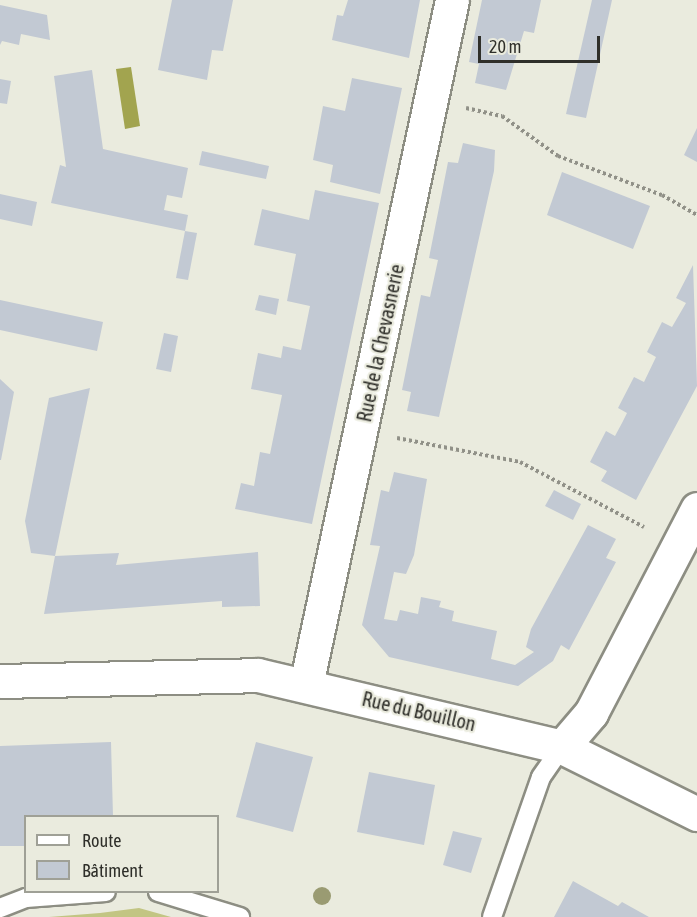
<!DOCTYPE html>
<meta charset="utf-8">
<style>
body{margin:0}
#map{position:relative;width:697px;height:917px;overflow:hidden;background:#eaebde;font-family:"Asap Condensed",sans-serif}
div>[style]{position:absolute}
.green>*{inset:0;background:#c2c583}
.water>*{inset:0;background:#a2a44f}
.building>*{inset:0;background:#c2c9d3}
.path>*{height:4px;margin-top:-2px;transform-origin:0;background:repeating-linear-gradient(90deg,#919188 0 3px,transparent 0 6px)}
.roads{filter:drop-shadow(2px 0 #8d8e83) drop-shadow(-2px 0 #8d8e83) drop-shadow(0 2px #8d8e83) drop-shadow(0 -2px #8d8e83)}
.lane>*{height:18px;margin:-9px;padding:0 9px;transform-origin:9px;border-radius:9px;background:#fff}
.street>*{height:33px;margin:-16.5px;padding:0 16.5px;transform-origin:16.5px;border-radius:16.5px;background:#fff}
.trees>*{width:18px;height:18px;margin:-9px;border-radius:50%;background:#9a9b72}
span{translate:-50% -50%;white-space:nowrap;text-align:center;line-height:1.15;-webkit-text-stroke:4.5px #eaebde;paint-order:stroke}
.street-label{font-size:20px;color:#2f2f2a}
.legend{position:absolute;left:24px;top:815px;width:195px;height:78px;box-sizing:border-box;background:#eaebde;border:2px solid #9fa096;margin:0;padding:8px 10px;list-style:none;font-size:18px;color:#2f2f2a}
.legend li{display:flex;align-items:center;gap:12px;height:30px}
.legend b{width:30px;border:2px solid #9fa096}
.scale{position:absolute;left:478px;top:36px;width:122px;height:27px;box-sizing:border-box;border:3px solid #2f2f2a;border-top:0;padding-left:8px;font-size:18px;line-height:21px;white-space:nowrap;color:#2f2f2a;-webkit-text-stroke:4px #eaebde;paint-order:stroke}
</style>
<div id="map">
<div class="green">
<div style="clip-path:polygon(139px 908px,171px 917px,49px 917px,100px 913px)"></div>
</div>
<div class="water">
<div style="clip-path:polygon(131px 67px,140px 126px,125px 129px,116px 69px)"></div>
</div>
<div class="building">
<div style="clip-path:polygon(172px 0,233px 0,223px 51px,212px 50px,207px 80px,158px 70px)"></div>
<div style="clip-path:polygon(348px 0,420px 0,409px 58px,332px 40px,337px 15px,343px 16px)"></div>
<div style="clip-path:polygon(482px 0,541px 0,534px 33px,524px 31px,506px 90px,475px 83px,479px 64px,469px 62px)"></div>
<div style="clip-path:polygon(592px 0,612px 0,586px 118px,566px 114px)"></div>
<div style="clip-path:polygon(0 5px,47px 15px,50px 40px,21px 34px,19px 45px,2px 41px,0 45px)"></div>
<div style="clip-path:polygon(92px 70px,103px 149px,188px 168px,182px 198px,167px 195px,164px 210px,188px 215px,185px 231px,51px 203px,60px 165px,66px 167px,54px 76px)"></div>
<div style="clip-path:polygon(352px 78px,402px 88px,380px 194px,330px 182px,333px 165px,313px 160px,323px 106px,345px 111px)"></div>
<div style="clip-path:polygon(0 79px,11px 81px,7px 104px,0 103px)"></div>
<div style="clip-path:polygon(697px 128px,697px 162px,684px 155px)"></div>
<div style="clip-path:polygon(463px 143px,495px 150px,494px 171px,439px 417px,407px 411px,411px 392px,402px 390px,421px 295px,430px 297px,438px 260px,429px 258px,448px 162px,458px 163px)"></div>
<div style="clip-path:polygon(202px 151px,269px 166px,266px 179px,199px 165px)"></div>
<div style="clip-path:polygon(562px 172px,650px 206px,633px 249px,547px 215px)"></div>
<div style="clip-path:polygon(315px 190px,379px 203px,312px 524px,235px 509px,241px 483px,254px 486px,260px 452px,270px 454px,282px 395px,251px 389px,258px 353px,281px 358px,283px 346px,301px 350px,310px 306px,287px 301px,296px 254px,254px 245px,262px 209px,309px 220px)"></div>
<div style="clip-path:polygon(0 194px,37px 202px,32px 226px,0 219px)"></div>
<div style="clip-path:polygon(185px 231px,197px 233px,188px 280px,176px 278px)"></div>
<div style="clip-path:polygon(693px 265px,697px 386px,636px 500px,601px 481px,607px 471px,590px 462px,606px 431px,615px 436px,622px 423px,627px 413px,618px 408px,634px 377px,644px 382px,656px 357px,647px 352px,662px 322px,672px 327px,686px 303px,676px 298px)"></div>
<div style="clip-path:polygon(259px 295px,279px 299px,276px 315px,255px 310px)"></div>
<div style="clip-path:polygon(0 300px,103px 322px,97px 351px,0 330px)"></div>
<div style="clip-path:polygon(164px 333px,178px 336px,171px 372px,156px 369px)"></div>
<div style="clip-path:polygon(0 379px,14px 392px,1px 460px,0 460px)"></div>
<div style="clip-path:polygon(90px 388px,55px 556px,31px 553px,25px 521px,49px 398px)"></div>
<div style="clip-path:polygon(394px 472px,427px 479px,414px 555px,406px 574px,394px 572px,384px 619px,397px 621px,400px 610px,418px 614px,421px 597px,441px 601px,439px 607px,454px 611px,452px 621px,497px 631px,491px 659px,515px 665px,534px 652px,526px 647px,531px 629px,588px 525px,616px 539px,606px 558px,616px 562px,569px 650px,561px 645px,553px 661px,518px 686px,389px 657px,362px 625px,380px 546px,370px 545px,381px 490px,389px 492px)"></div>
<div style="clip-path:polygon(554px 490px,581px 504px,573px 520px,545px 506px)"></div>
<div style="clip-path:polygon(258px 552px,260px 606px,222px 607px,222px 601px,44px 614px,55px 556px,119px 553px,116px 565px)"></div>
<div style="clip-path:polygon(111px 742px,113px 816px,26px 816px,26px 846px,0 846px,0 746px)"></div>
<div style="clip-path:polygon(256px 742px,313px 757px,293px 832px,236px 817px)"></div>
<div style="clip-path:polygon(369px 772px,435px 785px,424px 845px,357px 832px)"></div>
<div style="clip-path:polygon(453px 831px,482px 838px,471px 873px,443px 865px)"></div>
<div style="clip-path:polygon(573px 881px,618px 906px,622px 902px,649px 917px,554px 917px)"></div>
</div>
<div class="path">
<div style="left:466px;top:108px;width:37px;rotate:13deg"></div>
<div style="left:502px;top:116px;width:69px;rotate:35.5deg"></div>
<div style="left:558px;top:156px;width:111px;rotate:20.6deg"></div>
<div style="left:662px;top:195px;width:40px;rotate:29.7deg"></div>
<div style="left:397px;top:438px;width:125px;rotate:11deg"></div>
<div style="left:520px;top:462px;width:140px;rotate:27.7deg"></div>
</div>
<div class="roads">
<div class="lane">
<div style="left:158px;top:892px;width:86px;rotate:17deg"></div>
<div style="left:0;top:908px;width:28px;rotate:-21deg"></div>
<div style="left:26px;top:898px;width:80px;rotate:-4.3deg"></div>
<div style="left:492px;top:917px;width:148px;rotate:-70.7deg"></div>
<div style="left:541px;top:777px;width:37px;rotate:-55deg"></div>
</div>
<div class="street">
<div style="left:0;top:681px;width:258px;rotate:-1.3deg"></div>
<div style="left:258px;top:675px;width:312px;rotate:13.3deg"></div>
<div style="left:562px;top:747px;width:151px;rotate:26.4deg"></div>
<div style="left:306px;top:685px;width:700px;rotate:-77.97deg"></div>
<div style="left:562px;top:747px;width:45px;rotate:-49.5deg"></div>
<div style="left:591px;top:713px;width:230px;rotate:-62.5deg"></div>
</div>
</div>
<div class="trees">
<div style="left:322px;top:896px"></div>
</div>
<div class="street-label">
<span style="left:380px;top:343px;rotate:-78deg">Rue de la Chevasnerie</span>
<span style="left:419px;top:711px;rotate:13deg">Rue du Bouillon</span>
</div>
<ul class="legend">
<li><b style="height:8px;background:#fff"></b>Route</li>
<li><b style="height:16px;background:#c2c9d3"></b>Bâtiment</li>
</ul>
<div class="scale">20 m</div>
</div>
